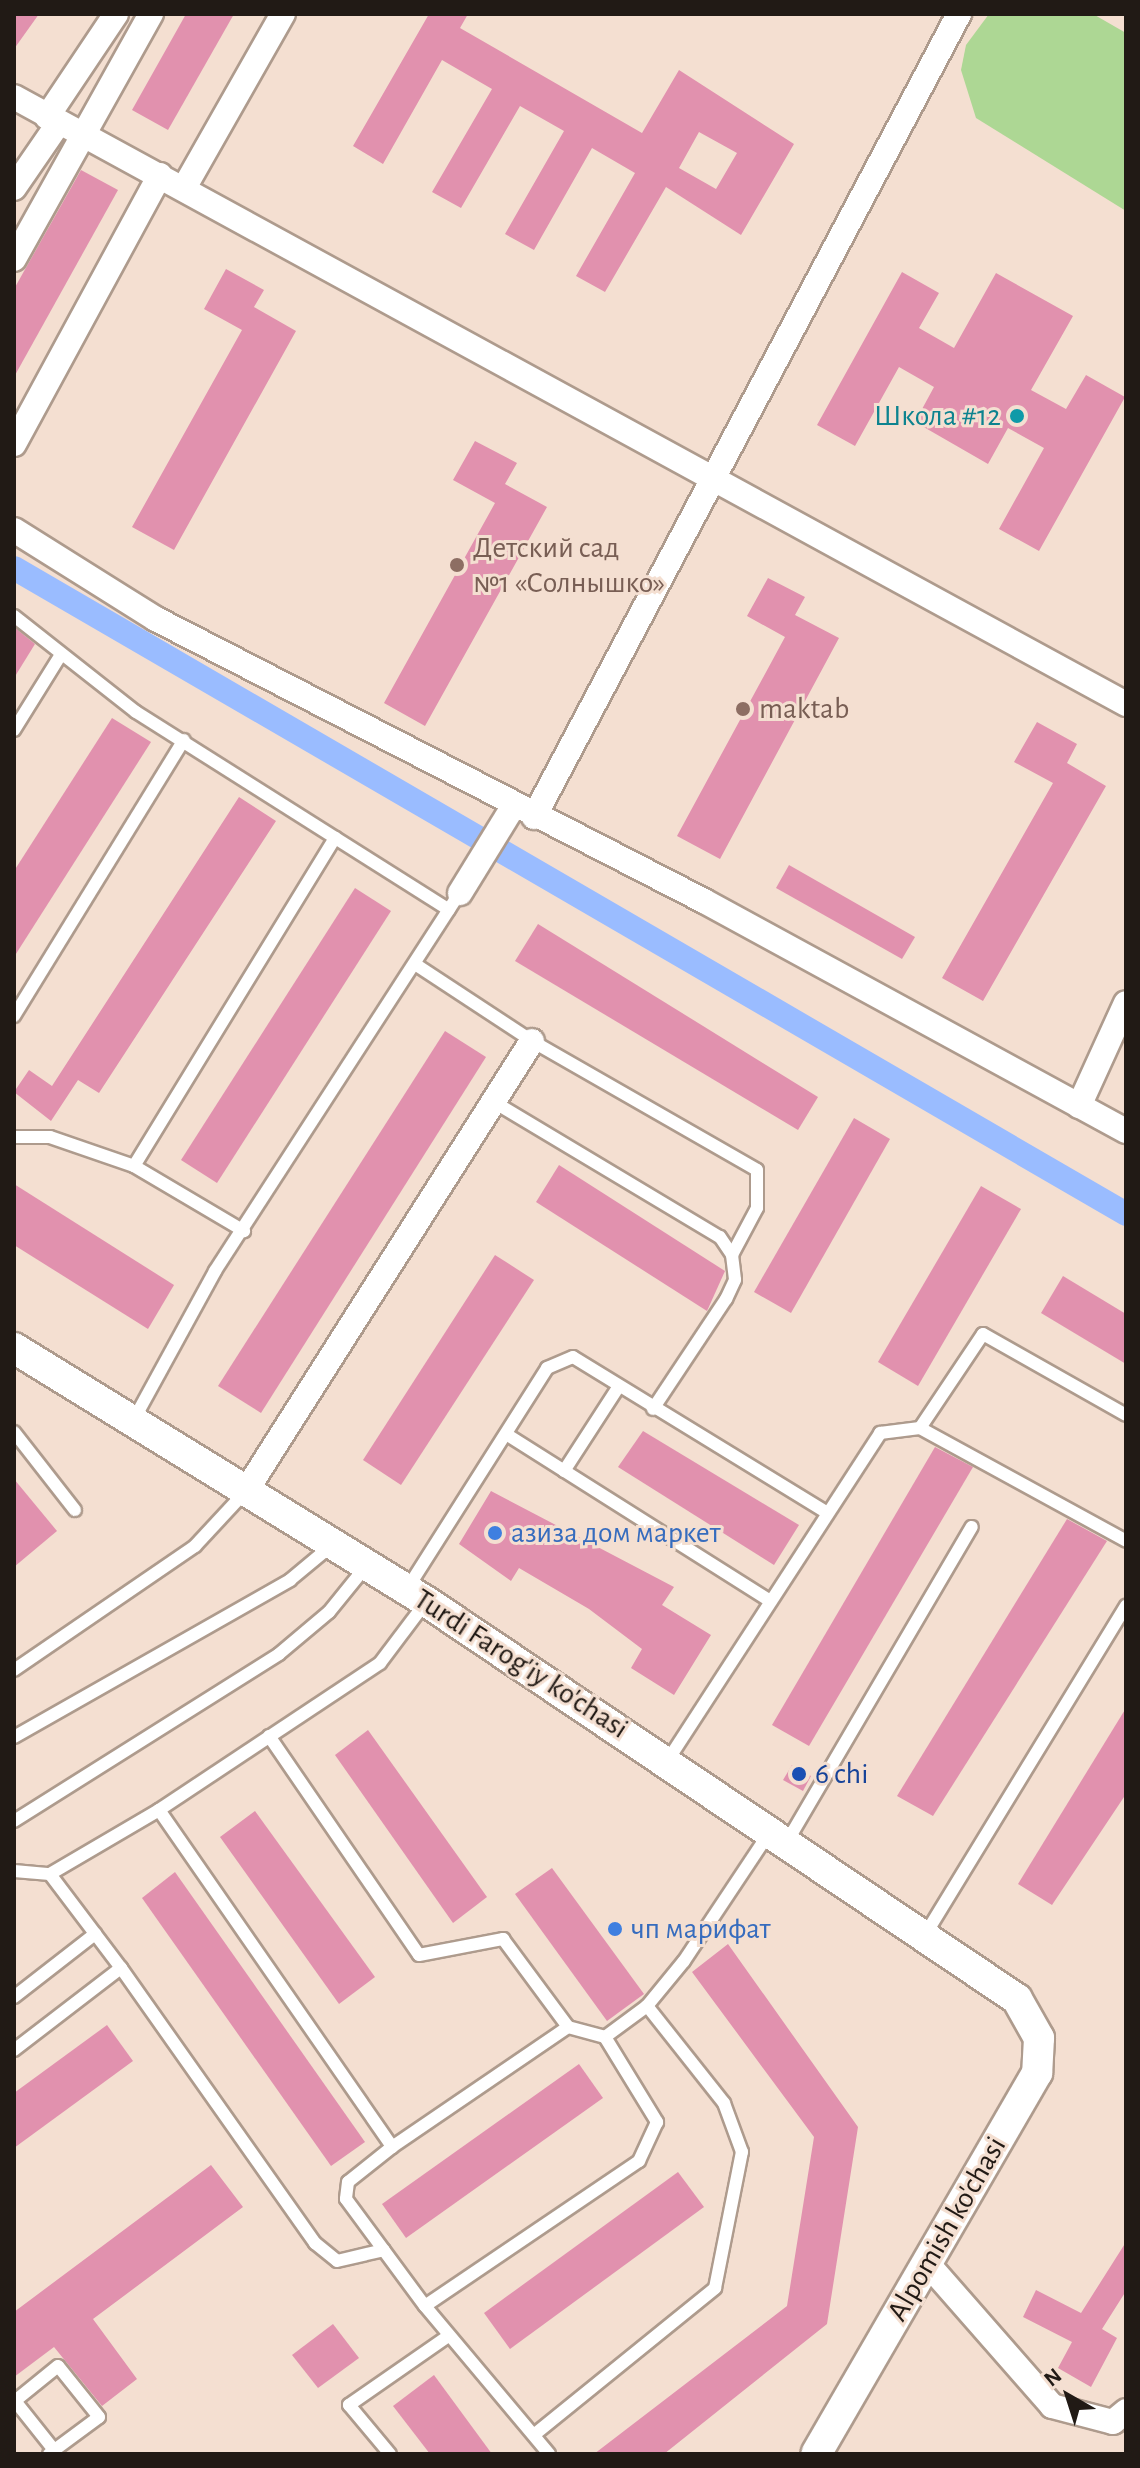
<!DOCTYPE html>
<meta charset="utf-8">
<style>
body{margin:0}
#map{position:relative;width:1140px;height:2468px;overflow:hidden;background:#f4dfd1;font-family:"Alegreya Sans",sans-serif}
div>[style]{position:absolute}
.green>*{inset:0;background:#add794}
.canal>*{height:24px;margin:-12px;padding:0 12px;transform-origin:12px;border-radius:12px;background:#9abcff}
.building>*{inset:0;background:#e191ae}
.roads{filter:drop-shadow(2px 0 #ae9b8d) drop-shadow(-2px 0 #ae9b8d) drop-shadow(0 2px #ae9b8d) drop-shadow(0 -2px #ae9b8d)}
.service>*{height:12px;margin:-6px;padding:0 6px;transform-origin:6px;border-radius:6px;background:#fff}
.minor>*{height:24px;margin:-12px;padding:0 12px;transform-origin:12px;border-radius:12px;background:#fff}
.tertiary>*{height:30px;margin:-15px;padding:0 15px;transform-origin:15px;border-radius:15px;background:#fff}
.dots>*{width:22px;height:22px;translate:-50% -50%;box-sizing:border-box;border:4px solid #f4dfd1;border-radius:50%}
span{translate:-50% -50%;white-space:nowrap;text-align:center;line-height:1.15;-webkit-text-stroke:6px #f4dfd1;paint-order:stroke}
.culture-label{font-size:30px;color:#0d838f}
.right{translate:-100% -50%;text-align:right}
.education-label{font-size:30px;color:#785e54}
.left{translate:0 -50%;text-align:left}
.shop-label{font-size:30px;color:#366cbe}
.street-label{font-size:30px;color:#211a15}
.transit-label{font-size:30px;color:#164399}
.frame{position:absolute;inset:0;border:16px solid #211a15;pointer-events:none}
.north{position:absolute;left:1028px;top:2356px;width:80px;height:80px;-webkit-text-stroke:6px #f4dfd1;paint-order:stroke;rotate:321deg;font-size:22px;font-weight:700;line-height:32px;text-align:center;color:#211a15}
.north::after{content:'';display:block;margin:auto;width:28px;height:36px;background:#211a15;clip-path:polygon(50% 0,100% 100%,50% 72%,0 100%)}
</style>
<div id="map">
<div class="green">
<div style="clip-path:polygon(989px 14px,1093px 14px,1126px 33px,1126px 211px,976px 118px,961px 70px,966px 45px)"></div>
</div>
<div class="canal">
<div style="left:14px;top:568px;width:1286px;rotate:30.15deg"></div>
</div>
<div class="building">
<div style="clip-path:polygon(14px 14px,39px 14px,14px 49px)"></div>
<div style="clip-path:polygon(186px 14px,234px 14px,168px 130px,132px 110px)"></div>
<div style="clip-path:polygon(evenodd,429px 14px,468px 14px,460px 28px,642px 133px,679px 70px,794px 144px,741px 235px,666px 187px,605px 292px,576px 276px,635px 173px,592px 148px,534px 250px,505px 234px,564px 131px,520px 106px,461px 208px,432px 192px,492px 89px,442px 60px,383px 164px,353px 146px,429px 14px,699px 132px,737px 153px,716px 189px,679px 168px,699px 132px)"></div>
<div style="clip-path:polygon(81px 170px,118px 190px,14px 377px,14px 289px)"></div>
<div style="clip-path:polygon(226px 269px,264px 290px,254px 307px,296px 331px,174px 550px,132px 527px,242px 330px,204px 309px)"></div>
<div style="clip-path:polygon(902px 272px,939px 293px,919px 328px,954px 348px,996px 273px,1073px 316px,1031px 390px,1066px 409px,1086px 375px,1125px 397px,1039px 551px,999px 529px,1044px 448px,1008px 428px,988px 464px,915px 422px,934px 387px,899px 367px,855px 446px,817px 425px)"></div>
<div style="clip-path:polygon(475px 441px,517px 463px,505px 484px,547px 507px,425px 726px,384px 703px,495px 503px,453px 480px)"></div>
<div style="clip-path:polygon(768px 578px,805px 597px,795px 615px,839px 638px,720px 859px,677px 836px,785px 637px,747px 616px)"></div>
<div style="clip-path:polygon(14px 627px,35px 644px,14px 678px)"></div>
<div style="clip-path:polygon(112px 718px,151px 742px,14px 957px,14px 871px)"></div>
<div style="clip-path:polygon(1037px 722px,1077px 744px,1067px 763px,1106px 786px,983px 1001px,942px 978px,1053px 783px,1014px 762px)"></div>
<div style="clip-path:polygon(239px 797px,276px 821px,99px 1093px,78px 1080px,51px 1121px,14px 1092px,29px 1070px,52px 1086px)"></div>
<div style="clip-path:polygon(789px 865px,915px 937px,902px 959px,776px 888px)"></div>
<div style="clip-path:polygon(355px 888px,391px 911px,217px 1183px,181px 1160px)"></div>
<div style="clip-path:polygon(538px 924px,818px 1097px,798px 1130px,515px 961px)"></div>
<div style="clip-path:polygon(445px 1031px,486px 1057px,261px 1413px,218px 1386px)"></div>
<div style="clip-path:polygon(854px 1118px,890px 1139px,791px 1313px,754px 1292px)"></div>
<div style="clip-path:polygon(559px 1165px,725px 1271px,707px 1311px,536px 1202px)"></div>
<div style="clip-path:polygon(14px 1184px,174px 1285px,148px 1329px,14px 1245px)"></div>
<div style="clip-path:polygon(981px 1186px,1021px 1209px,918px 1386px,878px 1362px)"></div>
<div style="clip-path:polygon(495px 1255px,534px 1280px,401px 1485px,363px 1460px)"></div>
<div style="clip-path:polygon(1063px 1276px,1126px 1314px,1126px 1364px,1041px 1313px)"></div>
<div style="clip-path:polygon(643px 1431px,799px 1525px,774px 1565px,618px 1467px)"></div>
<div style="clip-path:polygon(935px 1447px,973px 1467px,809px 1746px,772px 1725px)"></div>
<div style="clip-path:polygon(14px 1479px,57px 1531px,14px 1567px)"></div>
<div style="clip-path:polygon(491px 1491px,674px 1587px,662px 1605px,711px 1635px,674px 1695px,631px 1668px,642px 1649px,589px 1609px,519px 1568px,511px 1581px,459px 1544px)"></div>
<div style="clip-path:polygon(1067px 1519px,1107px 1541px,933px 1816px,897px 1796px)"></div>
<div style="clip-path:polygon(1126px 1708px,1126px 1794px,1052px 1905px,1018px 1884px)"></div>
<div style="clip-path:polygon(368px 1730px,487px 1897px,453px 1923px,335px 1755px)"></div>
<div style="clip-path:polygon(792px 1765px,811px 1776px,803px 1791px,783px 1780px)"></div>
<div style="clip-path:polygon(255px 1811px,375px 1977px,339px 2004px,220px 1837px)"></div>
<div style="clip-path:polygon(552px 1868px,644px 1994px,607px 2021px,515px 1894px)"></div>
<div style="clip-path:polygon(175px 1872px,365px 2142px,331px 2166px,142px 1898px)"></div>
<div style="clip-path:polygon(728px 1944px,858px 2127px,827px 2324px,664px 2454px,594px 2454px,787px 2306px,814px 2137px,692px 1972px)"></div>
<div style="clip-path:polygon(107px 2025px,133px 2061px,14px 2148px,14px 2093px)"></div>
<div style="clip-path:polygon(579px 2064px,603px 2098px,406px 2238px,382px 2204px)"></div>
<div style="clip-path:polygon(211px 2165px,243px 2207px,93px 2319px,137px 2379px,102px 2406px,54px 2347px,14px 2377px,14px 2312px)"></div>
<div style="clip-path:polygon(678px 2172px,704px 2207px,510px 2349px,484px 2313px)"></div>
<div style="clip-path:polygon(1126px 2242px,1126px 2291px,1102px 2329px,1117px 2338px,1091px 2387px,1058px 2368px,1072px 2342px,1023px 2317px,1036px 2290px,1081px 2313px)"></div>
<div style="clip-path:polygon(333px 2324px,359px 2358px,318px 2388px,292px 2355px)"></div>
<div style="clip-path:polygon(434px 2375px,492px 2454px,430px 2454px,393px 2406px)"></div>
</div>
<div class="roads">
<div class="service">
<div style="left:14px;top:616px;width:155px;rotate:38.2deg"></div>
<div style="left:136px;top:712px;width:370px;rotate:32.3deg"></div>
<div style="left:14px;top:730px;width:87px;rotate:-58.1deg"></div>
<div style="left:415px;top:964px;width:140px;rotate:33.3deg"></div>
<div style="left:532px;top:1041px;width:259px;rotate:29.8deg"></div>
<div style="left:757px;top:1170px;width:38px;rotate:90deg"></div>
<div style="left:757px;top:1208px;width:53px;rotate:118deg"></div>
<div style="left:14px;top:1016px;width:324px;rotate:-58.4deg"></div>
<div style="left:494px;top:1102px;width:263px;rotate:30.9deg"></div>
<div style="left:720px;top:1237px;width:22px;rotate:56deg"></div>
<div style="left:732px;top:1255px;width:25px;rotate:83deg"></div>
<div style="left:735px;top:1280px;width:21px;rotate:115deg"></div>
<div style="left:726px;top:1299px;width:132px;rotate:123.6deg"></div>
<div style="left:14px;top:1137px;width:36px"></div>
<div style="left:50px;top:1137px;width:89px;rotate:19deg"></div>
<div style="left:134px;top:1166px;width:128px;rotate:30.6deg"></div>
<div style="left:134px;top:1166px;width:385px;rotate:-58.5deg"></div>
<div style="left:133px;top:1421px;width:171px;rotate:-61.3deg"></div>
<div style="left:215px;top:1271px;width:450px;rotate:-57.1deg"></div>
<div style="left:920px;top:1428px;width:113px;rotate:-56.2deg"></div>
<div style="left:983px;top:1334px;width:164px;rotate:29.5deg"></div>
<div style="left:14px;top:1432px;width:99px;rotate:52deg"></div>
<div style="left:506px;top:1434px;width:311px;rotate:32.3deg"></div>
<div style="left:564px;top:1471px;width:101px;rotate:-57.1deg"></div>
<div style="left:407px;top:1589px;width:262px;rotate:-57.6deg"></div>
<div style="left:547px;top:1368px;width:28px;rotate:-23deg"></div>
<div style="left:573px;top:1357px;width:294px;rotate:31.5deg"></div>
<div style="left:14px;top:1670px;width:219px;rotate:-34.4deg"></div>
<div style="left:195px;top:1546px;width:74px;rotate:-47.2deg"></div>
<div style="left:269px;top:1736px;width:265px;rotate:55.6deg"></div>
<div style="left:419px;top:1955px;width:86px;rotate:-10.8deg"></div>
<div style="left:503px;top:1939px;width:109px;rotate:53.5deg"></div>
<div style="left:568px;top:2027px;width:38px;rotate:15deg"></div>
<div style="left:605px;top:2037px;width:100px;rotate:58.5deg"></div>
<div style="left:657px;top:2122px;width:43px;rotate:114.8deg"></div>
<div style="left:639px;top:2161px;width:258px;rotate:145.9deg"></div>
<div style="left:425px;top:2306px;width:193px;rotate:50deg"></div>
<div style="left:14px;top:1737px;width:318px;rotate:-29.6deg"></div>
<div style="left:290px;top:1580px;width:55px;rotate:-39.8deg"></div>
<div style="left:668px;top:1760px;width:390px;rotate:-57deg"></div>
<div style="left:880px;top:1433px;width:40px;rotate:-7.1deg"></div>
<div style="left:920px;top:1428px;width:235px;rotate:28.7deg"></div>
<div style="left:159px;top:1810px;width:410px;rotate:55.3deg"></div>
<div style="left:392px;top:2147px;width:213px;rotate:-34.3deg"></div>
<div style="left:14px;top:1821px;width:313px;rotate:-32.2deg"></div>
<div style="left:279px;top:1654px;width:65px;rotate:-40deg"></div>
<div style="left:329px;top:1612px;width:60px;rotate:-51deg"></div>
<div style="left:788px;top:1840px;width:363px;rotate:-59.6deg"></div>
<div style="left:14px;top:1871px;width:36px;rotate:5deg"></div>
<div style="left:50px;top:1874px;width:126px;rotate:-30.4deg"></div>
<div style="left:159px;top:1810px;width:265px;rotate:-33.6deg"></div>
<div style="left:380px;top:1663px;width:76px;rotate:-53deg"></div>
<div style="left:925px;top:1935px;width:386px;rotate:-58.6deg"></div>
<div style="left:121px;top:1968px;width:337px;rotate:54.8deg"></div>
<div style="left:315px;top:2243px;width:28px;rotate:39deg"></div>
<div style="left:337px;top:2261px;width:48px;rotate:-13.2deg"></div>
<div style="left:14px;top:1997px;width:103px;rotate:-37.9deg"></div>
<div style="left:605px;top:2037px;width:52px;rotate:-36.4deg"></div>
<div style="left:647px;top:2006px;width:58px;rotate:-50.6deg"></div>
<div style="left:684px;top:1961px;width:154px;rotate:-56.4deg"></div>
<div style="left:14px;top:2050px;width:135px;rotate:-37.5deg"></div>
<div style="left:121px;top:1968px;width:118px;rotate:-127.1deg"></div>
<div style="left:392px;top:2147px;width:56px;rotate:141.5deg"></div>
<div style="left:348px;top:2182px;width:17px;rotate:97deg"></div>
<div style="left:346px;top:2199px;width:133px;rotate:53.6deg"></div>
<div style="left:535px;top:2434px;width:232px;rotate:-39deg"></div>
<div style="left:715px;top:2288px;width:139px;rotate:-78.8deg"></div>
<div style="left:742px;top:2152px;width:52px;rotate:-110.2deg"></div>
<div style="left:724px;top:2103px;width:124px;rotate:-128.4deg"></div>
<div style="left:49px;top:2454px;width:62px;rotate:-36.5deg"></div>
<div style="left:99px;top:2417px;width:65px;rotate:-128.8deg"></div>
<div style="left:58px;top:2366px;width:55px;rotate:140.9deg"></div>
<div style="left:15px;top:2401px;width:63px;rotate:51.5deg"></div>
<div style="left:390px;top:2454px;width:64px;rotate:-129.9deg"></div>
<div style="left:349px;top:2405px;width:119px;rotate:-34.8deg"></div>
</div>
<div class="minor">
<div style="left:14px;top:97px;width:1267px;rotate:28.63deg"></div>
<div style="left:47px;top:117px;width:124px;rotate:-56.2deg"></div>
<div style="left:14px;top:188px;width:78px;rotate:-55.5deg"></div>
<div style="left:184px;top:188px;width:200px;rotate:-60.4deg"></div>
<div style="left:14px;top:259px;width:281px;rotate:-60.8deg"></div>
<div style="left:14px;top:444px;width:306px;rotate:-61.5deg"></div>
<div style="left:14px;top:530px;width:168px;rotate:32.1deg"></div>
<div style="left:156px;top:619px;width:616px;rotate:27.23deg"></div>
<div style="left:704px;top:901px;width:481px;rotate:28.6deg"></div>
<div style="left:534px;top:817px;width:909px;rotate:-62.11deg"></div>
<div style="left:460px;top:893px;width:101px;rotate:-58.4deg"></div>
<div style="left:1079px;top:1106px;width:113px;rotate:-65.5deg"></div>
<div style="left:246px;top:1491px;width:533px;rotate:-57.56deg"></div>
<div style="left:927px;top:2263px;width:190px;rotate:48.8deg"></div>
<div style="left:1052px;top:2406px;width:63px;rotate:14.7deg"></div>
<div style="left:1113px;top:2422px;width:17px;rotate:-40deg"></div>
</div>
<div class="tertiary">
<div style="left:14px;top:1348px;width:485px;rotate:31.6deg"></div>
<div style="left:427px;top:1602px;width:711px;rotate:33.94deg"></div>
<div style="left:1017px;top:1999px;width:45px;rotate:60.6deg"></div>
<div style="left:1039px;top:2038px;width:35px;rotate:93deg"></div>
<div style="left:1037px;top:2073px;width:440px;rotate:120.1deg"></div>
</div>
</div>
<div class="dots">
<div style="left:1017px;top:416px;background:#0f9aa8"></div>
<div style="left:457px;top:565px;background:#8d6e63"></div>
<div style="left:743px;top:709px;background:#8d6e63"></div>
<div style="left:495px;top:1533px;background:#3f7fe0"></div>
<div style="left:799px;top:1774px;background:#1a4fb4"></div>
<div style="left:615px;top:1929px;background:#3f7fe0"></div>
</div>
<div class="culture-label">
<span class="right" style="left:1001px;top:416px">Школа #12</span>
</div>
<div class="education-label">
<span class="left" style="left:473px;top:565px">Детский сад<br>№1 «Солнышко»</span>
<span class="left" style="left:759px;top:709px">maktab</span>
</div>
<div class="shop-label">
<span class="left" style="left:511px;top:1533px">азиза дом маркет</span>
<span class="left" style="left:631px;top:1929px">чп марифат</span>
</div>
<div class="street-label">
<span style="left:521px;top:1664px;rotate:33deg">Turdi Farog'iy ko'chasi</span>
<span style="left:947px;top:2229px;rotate:-60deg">Alpomish ko'chasi</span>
</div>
<div class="transit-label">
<span class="left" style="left:815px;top:1774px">6 chi</span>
</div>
<div class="frame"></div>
<div class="north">N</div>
</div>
